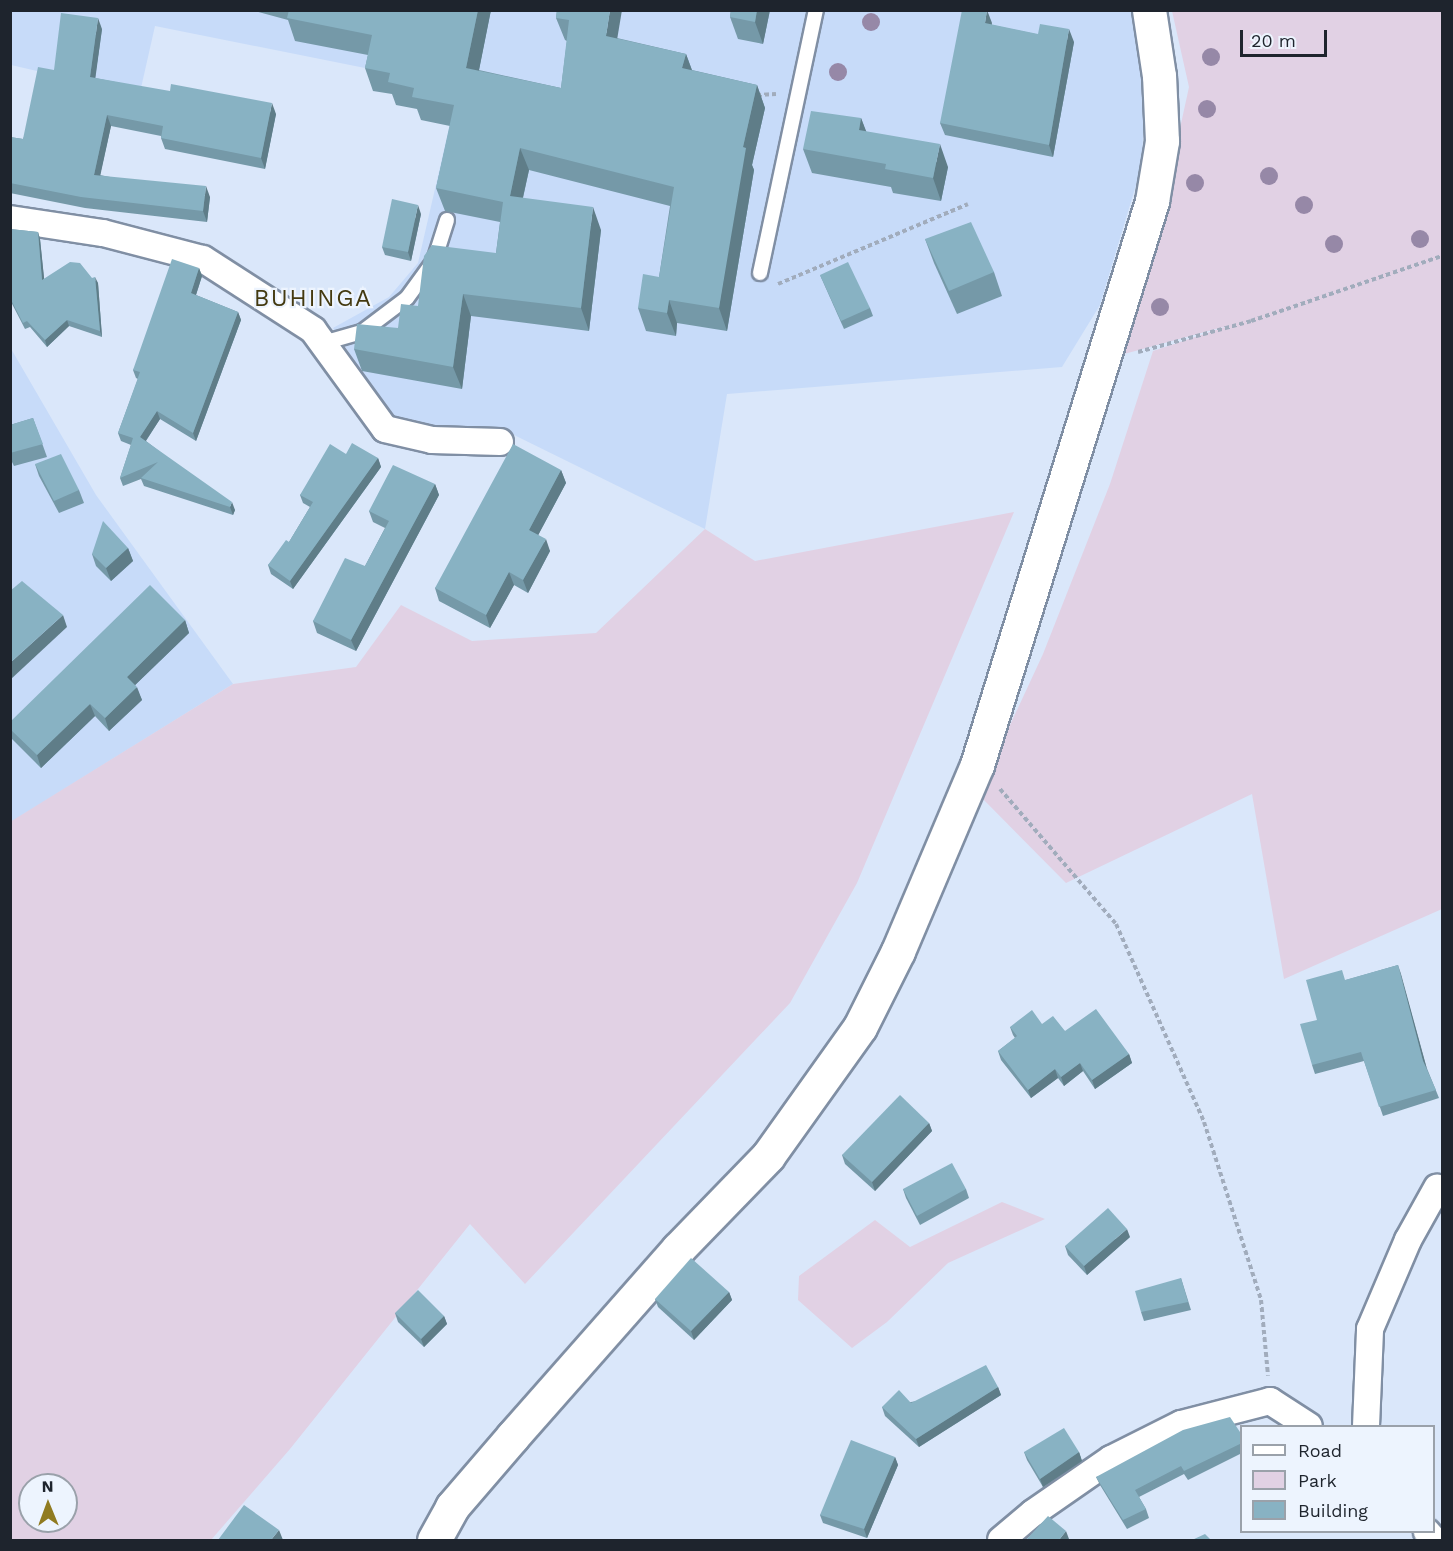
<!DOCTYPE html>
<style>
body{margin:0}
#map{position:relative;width:1453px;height:1551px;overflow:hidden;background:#dae7fa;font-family:"Work Sans",sans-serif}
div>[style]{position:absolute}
.built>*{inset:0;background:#c7dbf9}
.green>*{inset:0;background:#e1d1e4}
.path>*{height:4px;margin-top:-2px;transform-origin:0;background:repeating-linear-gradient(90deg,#a1acbc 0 4.5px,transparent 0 7.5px)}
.roads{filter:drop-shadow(2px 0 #808fa4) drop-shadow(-2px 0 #808fa4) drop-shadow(0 2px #808fa4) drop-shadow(0 -2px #808fa4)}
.lane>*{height:14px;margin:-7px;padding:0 7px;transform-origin:7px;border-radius:7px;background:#fff}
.street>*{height:26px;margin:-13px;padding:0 13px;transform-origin:13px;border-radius:13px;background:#fff}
.secondary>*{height:33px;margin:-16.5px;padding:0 16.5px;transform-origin:16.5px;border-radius:16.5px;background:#fff}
.trees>*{width:18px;height:18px;margin:-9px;border-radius:50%;background:#9688a7}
.wall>*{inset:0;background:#7599a8}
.shaded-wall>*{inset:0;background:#5f7d88}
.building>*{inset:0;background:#88b2c3}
span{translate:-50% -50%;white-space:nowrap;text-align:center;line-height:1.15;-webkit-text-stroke:4.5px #edf4fe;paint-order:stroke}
.quarter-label{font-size:24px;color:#443a10;letter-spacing:1.5px}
.frame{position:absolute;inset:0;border:12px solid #1e242d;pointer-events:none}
.legend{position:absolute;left:1240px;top:1425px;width:195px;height:108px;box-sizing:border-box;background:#edf4fe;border:2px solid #9aa1aa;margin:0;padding:8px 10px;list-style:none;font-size:18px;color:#1e242d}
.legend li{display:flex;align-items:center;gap:12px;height:30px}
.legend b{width:30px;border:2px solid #9aa1aa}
.north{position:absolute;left:18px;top:1473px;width:60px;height:60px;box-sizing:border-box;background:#edf4fe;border:2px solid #9aa1aa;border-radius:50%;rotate:359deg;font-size:16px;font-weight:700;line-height:24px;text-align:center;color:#1e242d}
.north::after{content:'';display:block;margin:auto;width:21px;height:27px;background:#907b21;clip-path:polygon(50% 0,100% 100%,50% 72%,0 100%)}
.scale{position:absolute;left:1240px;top:30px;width:87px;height:27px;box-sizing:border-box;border:3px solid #1e242d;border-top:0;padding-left:8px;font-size:18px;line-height:21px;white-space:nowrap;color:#1e242d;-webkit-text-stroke:4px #edf4fe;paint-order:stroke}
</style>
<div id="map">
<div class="built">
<div style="clip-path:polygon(11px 10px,1132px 11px,1145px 70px,1142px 165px,1100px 305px,1062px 367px,727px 394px,705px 529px,512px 434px,435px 431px,393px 420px,333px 328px,389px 297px,418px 263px,457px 93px,440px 83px,155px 26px,141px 88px,50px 74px,11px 65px)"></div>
<div style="clip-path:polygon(10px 347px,96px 495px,233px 684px,11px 822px)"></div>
</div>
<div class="green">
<div style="clip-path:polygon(1172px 11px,1442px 11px,1442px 909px,1284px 979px,1252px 794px,1066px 883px,978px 794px,1043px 654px,1110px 484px,1153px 351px,1231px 325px,1113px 357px,1162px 211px,1189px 87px)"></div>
<div style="clip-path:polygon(evenodd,1014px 512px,857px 883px,790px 1003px,525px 1284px,470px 1224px,290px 1449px,211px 1540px,11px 1540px,10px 822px,233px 684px,356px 667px,401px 605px,472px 641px,596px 633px,705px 529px,755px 561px,1014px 512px,30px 1485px,66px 1485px,66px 1521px,30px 1521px,30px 1485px)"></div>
<div style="clip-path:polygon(1002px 1202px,1045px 1219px,948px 1263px,887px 1322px,852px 1348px,798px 1300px,799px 1276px,875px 1220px,910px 1247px)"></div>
</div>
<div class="path">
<div style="left:757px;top:95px;width:19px;rotate:-3deg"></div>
<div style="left:778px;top:284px;width:206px;rotate:-22.8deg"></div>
<div style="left:1138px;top:352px;width:117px;rotate:-15.3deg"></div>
<div style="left:1251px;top:321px;width:202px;rotate:-18.8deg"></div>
<div style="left:1000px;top:789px;width:178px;rotate:49.3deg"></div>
<div style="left:1116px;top:924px;width:217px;rotate:66deg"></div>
<div style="left:1204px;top:1122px;width:187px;rotate:72.2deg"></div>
<div style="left:1261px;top:1300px;width:76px;rotate:84.7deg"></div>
</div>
<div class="roads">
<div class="lane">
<div style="left:760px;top:273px;width:269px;rotate:-78deg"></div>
<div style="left:323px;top:343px;width:41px;rotate:-15.8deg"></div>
<div style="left:362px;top:332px;width:56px;rotate:-37.1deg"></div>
<div style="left:407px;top:298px;width:46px;rotate:-53.9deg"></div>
<div style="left:434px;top:261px;width:43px;rotate:-72.4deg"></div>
</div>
<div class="street">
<div style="left:10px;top:219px;width:94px;rotate:8.6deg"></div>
<div style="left:103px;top:233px;width:103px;rotate:14.6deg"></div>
<div style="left:203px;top:259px;width:131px;rotate:32.8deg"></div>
<div style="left:313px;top:330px;width:122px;rotate:54deg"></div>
<div style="left:385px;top:429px;width:48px;rotate:13.2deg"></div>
<div style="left:432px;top:440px;width:68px;rotate:1.7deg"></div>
<div style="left:1366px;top:1426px;width:97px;rotate:-87.6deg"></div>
<div style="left:1370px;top:1329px;width:97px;rotate:-66.9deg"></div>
<div style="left:1408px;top:1240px;width:60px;rotate:-60.9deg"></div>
<div style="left:1427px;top:1532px;width:11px;rotate:49deg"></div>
<div style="left:1001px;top:1540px;width:42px;rotate:-40.2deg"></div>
<div style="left:1033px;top:1513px;width:95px;rotate:-34.7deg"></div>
<div style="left:1111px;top:1459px;width:78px;rotate:-26.6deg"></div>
<div style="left:1181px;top:1424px;width:92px;rotate:-14.5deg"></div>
<div style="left:1270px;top:1401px;width:46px;rotate:32.7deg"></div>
</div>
<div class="secondary">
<div style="left:434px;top:1540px;width:38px;rotate:-61deg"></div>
<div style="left:452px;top:1507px;width:94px;rotate:-49.3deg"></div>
<div style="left:513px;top:1436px;width:249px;rotate:-48.6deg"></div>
<div style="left:678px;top:1249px;width:129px;rotate:-45.9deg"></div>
<div style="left:768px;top:1156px;width:158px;rotate:-54.5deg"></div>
<div style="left:860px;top:1027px;width:85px;rotate:-63.4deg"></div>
<div style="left:898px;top:951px;width:202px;rotate:-67deg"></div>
<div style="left:977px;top:765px;width:591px;rotate:-72.76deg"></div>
<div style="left:1152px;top:201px;width:61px;rotate:-80.5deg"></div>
<div style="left:1162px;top:141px;width:65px;rotate:-92.6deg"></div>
<div style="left:1159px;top:76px;width:67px;rotate:-98.6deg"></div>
</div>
</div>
<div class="trees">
<div style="left:871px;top:22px"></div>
<div style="left:1211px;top:57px"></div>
<div style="left:838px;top:72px"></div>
<div style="left:1207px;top:109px"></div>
<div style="left:1269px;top:176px"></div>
<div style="left:1195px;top:183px"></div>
<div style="left:1304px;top:205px"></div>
<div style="left:1420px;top:239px"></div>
<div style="left:1334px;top:244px"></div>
<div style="left:1160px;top:307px"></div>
</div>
<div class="wall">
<div style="clip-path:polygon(251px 10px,491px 10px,479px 70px,561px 88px,567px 41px,565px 40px,556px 18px,557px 10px,617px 38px,686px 54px,692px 70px,757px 85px,765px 108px,752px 165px,754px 170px,727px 331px,677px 323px,676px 336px,646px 331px,638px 308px,659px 277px,670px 206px,529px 170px,523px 198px,601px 230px,589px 331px,471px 316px,462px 389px,362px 371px,354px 349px,398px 328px,418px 306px,496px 253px,500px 222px,445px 211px,436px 188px,450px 126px,421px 120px,417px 109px,396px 105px,392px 94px,373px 91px,365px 68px,368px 55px,295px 41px,288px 20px)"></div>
<div style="clip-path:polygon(731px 10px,770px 10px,763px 44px,738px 39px,730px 17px)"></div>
<div style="clip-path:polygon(992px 23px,992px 25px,1074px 42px,1053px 157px,945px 135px,940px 123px)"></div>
<div style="clip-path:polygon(102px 29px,95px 78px,276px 114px,265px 169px,165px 149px,161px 138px,161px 136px,111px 126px,100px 175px,210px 197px,207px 222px,85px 208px,10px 193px,10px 137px,23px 139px,54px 70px)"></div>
<div style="clip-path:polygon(861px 118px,866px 132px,948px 167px,941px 201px,893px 193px,891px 187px,812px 173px,803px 149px)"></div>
<div style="clip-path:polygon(421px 214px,411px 261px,385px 255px,382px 247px)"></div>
<div style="clip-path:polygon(10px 229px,38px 232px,40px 239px,44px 279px,92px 278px,98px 283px,102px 337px,69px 326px,47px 347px,30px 327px,25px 329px,10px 300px)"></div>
<div style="clip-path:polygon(925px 239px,994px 272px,1002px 296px,957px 314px,934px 263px)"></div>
<div style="clip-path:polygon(199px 268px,202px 276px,196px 295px,238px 312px,241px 320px,196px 441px,160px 419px,146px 441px,235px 510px,233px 515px,144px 486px,141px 479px,123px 486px,120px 478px,131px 445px,121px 441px,118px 433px,138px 379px,136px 378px,133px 370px)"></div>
<div style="clip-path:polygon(820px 275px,870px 308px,873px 316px,844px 329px)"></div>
<div style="clip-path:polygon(33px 418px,47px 457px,14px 466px,10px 458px,10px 425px)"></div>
<div style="clip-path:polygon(346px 454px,378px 458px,381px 467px,293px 589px,271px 574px,268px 565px,289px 542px,310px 507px,303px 503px,300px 495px)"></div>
<div style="clip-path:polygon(35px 464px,79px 490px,84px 503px,59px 513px,39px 476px)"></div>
<div style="clip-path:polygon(561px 470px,566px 483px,538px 535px,550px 551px,528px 593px,514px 585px,490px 628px,439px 601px,435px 588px)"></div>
<div style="clip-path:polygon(435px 484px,439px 495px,356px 651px,317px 633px,313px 621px,365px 566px,385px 528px,373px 522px,369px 511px)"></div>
<div style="clip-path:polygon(128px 548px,133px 561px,111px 581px,96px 566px,92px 554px)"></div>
<div style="clip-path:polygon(185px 620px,189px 633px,135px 685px,142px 700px,109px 731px,95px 716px,41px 768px,11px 738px,10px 722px)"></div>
<div style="clip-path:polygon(1398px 965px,1426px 1066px,1439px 1098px,1383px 1116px,1364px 1061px,1315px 1074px,1312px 1065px,1317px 1020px,1346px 980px)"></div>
<div style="clip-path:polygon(1042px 1024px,1065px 1031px,1129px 1054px,1132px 1063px,1095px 1089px,1083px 1071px,1064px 1086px,1058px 1078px,1031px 1098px,1001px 1060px,998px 1051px,1015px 1038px,1013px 1035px,1010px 1027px)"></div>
<div style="clip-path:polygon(929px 1123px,932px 1131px,875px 1191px,845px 1164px,842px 1155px)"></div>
<div style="clip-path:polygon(903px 1189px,966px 1189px,969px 1198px,920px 1225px,906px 1198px)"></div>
<div style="clip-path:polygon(1130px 1237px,1087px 1275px,1068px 1255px,1065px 1246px)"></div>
<div style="clip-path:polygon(1181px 1278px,1191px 1310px,1144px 1321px,1141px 1312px)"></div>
<div style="clip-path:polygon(729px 1292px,732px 1300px,694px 1340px,658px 1307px,655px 1299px)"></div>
<div style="clip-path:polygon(395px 1313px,444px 1316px,447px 1324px,424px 1347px,398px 1322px)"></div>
<div style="clip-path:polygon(998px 1387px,1001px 1395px,919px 1447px,885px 1416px,882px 1407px)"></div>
<div style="clip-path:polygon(1242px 1435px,1242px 1453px,1188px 1480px,1184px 1474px,1139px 1497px,1146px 1509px,1149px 1518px,1127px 1529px,1100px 1485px,1096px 1477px)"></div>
<div style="clip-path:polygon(1024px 1452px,1079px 1452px,1082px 1461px,1043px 1487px,1027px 1460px)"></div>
<div style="clip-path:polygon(895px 1457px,898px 1465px,867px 1538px,823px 1523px,820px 1515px)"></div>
</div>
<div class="shaded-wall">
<div style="clip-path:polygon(478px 10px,491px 10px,475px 90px,466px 68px)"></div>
<div style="clip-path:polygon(610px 10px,622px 10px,614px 58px,606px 36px)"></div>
<div style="clip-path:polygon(757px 10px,770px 10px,763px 44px,755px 22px)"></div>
<div style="clip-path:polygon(987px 10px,992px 23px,989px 36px,985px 23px)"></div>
<div style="clip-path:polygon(98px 18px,102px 29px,94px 88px,90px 77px)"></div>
<div style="clip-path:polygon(1069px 29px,1074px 42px,1053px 157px,1049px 145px)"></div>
<div style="clip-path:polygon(686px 54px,694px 76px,682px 68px)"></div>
<div style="clip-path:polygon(757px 85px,765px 108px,752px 165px,754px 170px,727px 331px,719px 308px,743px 147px)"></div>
<div style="clip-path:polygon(272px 103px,276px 114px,265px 169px,261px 158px)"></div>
<div style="clip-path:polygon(107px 115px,111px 126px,98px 186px,94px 175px)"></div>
<div style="clip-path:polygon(861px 118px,870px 141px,859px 130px)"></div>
<div style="clip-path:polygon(940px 144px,948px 167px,941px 201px,933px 178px)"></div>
<div style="clip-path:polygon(520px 148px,529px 170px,518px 219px,510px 196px)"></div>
<div style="clip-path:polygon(206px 186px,210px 197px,207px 222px,203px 211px)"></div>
<div style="clip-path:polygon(418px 205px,421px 214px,411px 261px,408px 252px)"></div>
<div style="clip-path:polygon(593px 207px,601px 230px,589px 331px,581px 308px)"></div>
<div style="clip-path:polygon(38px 232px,40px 239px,45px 287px,42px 280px)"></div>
<div style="clip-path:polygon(199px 268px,202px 276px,194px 301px,191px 293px)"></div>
<div style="clip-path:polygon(95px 277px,98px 283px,102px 337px,100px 331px)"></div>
<div style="clip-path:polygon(463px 294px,471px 316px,462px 389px,453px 367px)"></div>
<div style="clip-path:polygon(669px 300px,677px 323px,676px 336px,667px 313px)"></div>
<div style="clip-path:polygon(238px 312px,241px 320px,196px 441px,193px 433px)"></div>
<div style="clip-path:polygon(67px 320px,69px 326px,47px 347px,45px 340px)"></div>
<div style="clip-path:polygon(157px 411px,160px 419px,143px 445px,140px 437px)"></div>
<div style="clip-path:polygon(378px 458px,381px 467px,293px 589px,290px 581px)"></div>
<div style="clip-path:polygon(561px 470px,566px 483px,534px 543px,529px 530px)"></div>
<div style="clip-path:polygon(435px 484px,439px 495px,356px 651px,351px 640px)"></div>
<div style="clip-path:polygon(232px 502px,235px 510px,233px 515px,230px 507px)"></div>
<div style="clip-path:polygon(546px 539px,550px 551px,528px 593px,523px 580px)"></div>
<div style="clip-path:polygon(128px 548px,133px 561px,111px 581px,106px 568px)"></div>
<div style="clip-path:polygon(509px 572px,514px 585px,490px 628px,486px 615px)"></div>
<div style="clip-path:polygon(63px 615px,67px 627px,10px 680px,10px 663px)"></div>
<div style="clip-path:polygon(185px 620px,189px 633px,131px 689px,127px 677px)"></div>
<div style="clip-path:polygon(137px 687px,142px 700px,109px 731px,105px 718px)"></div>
<div style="clip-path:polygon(90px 704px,95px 716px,41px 768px,37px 755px)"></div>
<div style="clip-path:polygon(1398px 965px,1401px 974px,1427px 1069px,1423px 1061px)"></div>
<div style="clip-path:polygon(1129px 1054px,1132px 1063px,1095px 1089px,1092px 1080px)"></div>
<div style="clip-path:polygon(1080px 1063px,1083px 1071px,1064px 1086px,1061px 1077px)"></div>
<div style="clip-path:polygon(1055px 1069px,1058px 1078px,1031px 1098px,1028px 1090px)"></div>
<div style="clip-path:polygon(929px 1123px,932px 1131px,875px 1191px,872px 1182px)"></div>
<div style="clip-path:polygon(1127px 1229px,1130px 1237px,1087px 1275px,1084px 1266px)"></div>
<div style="clip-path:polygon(729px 1292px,732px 1300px,694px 1340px,691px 1331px)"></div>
<div style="clip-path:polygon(444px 1316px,447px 1324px,424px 1347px,421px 1339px)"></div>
<div style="clip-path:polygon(998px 1387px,1001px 1395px,919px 1447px,916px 1439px)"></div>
<div style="clip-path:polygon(1079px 1452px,1082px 1461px,1043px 1487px,1040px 1479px)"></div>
<div style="clip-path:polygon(895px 1457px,898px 1465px,867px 1538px,864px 1529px)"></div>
<div style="clip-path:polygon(279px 1530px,283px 1540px,271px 1540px)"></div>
<div style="clip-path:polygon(1066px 1531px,1069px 1539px,1068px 1540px,1059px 1540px)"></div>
</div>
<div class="building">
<div style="clip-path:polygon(289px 10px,478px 10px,466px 68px,561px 88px,569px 20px,556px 18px,557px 10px,610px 10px,606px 36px,686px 54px,682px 68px,757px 85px,743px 147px,746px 148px,719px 308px,669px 300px,667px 313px,638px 308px,643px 274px,659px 277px,674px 187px,520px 148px,510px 196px,593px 207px,581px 308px,463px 294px,453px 367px,354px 349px,357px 324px,398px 328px,401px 304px,418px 306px,424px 256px,432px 245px,496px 253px,503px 202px,436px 188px,454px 105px,412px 97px,414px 88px,388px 82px,390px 73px,365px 68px,372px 35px,287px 18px)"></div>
<div style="clip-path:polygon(731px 10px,757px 10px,755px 22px,730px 17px)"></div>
<div style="clip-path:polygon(962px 10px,987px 10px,985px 23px,1038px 34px,1040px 24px,1069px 29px,1049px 145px,940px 123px)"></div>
<div style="clip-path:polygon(61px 13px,98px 18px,90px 77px,170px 91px,171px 84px,272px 103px,261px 158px,161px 138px,163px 126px,107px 115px,94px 175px,206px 186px,203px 211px,81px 197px,10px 183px,10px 137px,23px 139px,38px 67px,54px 70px)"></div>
<div style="clip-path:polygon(811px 111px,861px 118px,859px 130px,940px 144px,933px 178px,885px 169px,886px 164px,803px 149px)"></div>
<div style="clip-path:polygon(392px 199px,418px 205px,408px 252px,382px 247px)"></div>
<div style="clip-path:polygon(971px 222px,994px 272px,949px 291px,925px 239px)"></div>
<div style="clip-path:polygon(10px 229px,38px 232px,42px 280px,70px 262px,80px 263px,92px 278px,95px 277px,100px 331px,67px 320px,45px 340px,27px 321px,23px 323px,10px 298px)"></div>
<div style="clip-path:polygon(172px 259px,199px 268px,191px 293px,238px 312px,193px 433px,157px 411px,140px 437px,232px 502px,230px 507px,141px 478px,158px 462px,120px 478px,133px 438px,118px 433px,140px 372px,133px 370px)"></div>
<div style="clip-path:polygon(848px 262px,870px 308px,841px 321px,820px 275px)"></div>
<div style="clip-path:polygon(33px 418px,43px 444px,10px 453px,10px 425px)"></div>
<div style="clip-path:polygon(352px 443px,378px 458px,290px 581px,268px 565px,286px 540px,289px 542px,313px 502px,300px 495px,330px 444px,346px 454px)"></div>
<div style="clip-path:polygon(513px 444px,561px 470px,529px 530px,546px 539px,523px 580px,509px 572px,486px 615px,435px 588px)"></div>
<div style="clip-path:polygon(61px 454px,79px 490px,54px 501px,35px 464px)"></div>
<div style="clip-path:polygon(393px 465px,435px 484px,351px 640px,313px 621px,345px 558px,365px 566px,389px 521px,369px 511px)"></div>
<div style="clip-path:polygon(103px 521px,128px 548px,106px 568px,92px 554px)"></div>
<div style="clip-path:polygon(22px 581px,63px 615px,10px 663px,10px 591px)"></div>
<div style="clip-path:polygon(150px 585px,185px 620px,127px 677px,137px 687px,105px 718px,90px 704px,37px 755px,10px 729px,10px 722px)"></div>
<div style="clip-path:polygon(1398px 965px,1423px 1061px,1436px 1090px,1379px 1107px,1361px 1052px,1312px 1065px,1300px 1024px,1317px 1020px,1306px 980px,1342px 970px,1345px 980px)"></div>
<div style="clip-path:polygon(1096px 1009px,1129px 1054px,1092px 1080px,1080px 1063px,1061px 1077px,1055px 1069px,1028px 1090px,998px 1051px,1017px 1036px,1010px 1027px,1032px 1010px,1042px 1024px,1053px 1016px,1065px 1031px)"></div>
<div style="clip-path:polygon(900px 1095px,929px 1123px,872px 1182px,842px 1155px)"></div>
<div style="clip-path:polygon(952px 1163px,966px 1189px,917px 1216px,903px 1189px)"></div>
<div style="clip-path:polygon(1108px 1208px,1127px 1229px,1084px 1266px,1065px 1246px)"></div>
<div style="clip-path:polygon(691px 1258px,729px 1292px,691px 1331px,655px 1299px)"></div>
<div style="clip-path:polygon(1181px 1278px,1188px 1302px,1141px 1312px,1135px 1291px)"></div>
<div style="clip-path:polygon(418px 1290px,444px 1316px,421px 1339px,395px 1313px)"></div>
<div style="clip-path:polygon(986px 1365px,998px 1387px,916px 1439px,882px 1407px,899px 1390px,911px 1403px)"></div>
<div style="clip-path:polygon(1230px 1417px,1242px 1435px,1242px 1443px,1184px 1471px,1181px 1466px,1135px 1490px,1146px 1509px,1123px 1520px,1096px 1477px,1183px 1430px)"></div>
<div style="clip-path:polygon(1064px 1428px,1079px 1452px,1040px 1479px,1024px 1452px)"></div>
<div style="clip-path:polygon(851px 1440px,895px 1457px,864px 1529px,820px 1515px)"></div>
<div style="clip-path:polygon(244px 1505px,279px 1530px,271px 1540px,218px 1540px)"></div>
<div style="clip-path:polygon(1048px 1516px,1066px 1531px,1059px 1540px,1026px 1540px)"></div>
<div style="clip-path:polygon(1205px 1534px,1211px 1540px,1192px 1540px)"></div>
</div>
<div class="quarter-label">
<span style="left:313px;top:299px">BUHINGA</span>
</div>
<div class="frame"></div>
<ul class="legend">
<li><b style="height:8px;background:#fff"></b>Road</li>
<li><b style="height:16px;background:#e1d1e4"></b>Park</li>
<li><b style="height:16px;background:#88b2c3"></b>Building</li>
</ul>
<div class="north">N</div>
<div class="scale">20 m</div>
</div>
